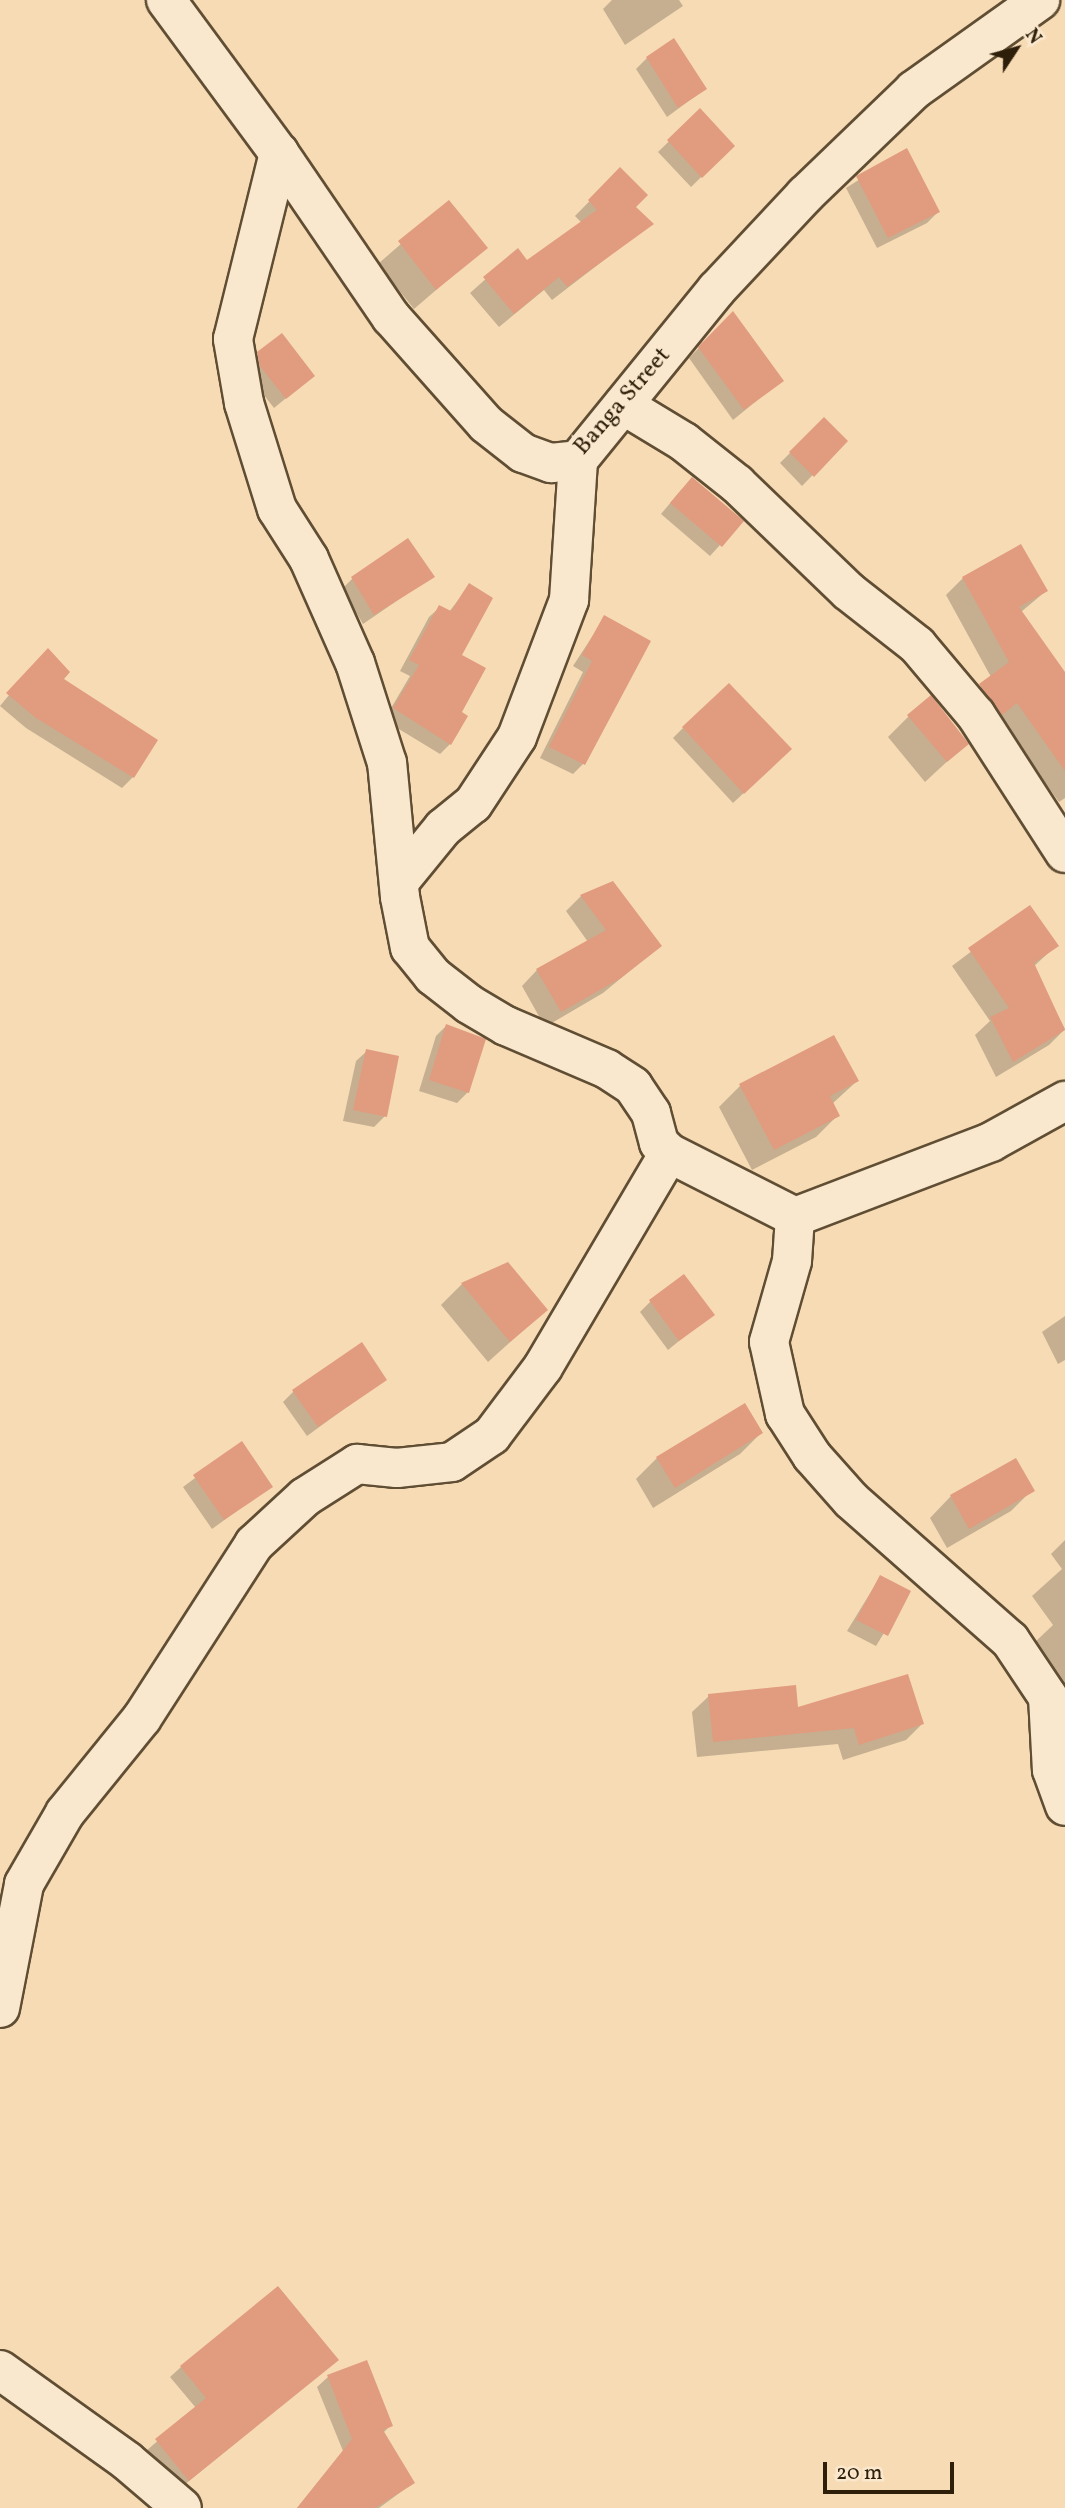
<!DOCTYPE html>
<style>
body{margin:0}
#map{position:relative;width:1065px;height:2508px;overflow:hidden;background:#f7dbb4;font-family:Vollkorn,serif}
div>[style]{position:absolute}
.shadow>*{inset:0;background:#0003}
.building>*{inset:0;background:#e19b7f}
.roads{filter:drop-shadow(2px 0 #604e34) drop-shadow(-2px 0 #604e34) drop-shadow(0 2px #604e34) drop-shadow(0 -2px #604e34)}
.street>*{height:38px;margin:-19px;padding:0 19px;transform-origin:19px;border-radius:19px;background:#fae8ce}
span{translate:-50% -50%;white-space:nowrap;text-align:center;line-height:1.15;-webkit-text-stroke:6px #fae8ce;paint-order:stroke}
.street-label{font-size:24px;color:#2e1f0a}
.north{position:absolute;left:981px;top:14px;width:70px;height:70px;-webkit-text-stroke:5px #fae8ce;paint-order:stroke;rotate:54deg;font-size:19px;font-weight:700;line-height:28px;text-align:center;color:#2e1f0a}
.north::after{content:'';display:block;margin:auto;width:24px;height:32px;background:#2e1f0a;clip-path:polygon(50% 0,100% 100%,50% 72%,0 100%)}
.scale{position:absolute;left:823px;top:2462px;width:131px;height:32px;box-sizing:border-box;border:4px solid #2e1f0a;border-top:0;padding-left:9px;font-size:21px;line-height:24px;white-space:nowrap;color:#2e1f0a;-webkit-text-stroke:5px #fae8ce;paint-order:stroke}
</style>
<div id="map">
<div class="shadow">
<div style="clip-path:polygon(612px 0,679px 0,683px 6px,625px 45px,603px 9px)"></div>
<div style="clip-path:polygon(647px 58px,705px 89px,667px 117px,636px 69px)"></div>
<div style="clip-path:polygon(700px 111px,733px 146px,691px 187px,658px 152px)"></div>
<div style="clip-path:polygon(906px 150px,938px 212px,927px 223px,877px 248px,846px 188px)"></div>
<div style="clip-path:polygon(620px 170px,634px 207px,651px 224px,552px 300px,544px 290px,499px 327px,470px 293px,517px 251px,527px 263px,582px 223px,575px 216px)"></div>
<div style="clip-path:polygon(449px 202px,485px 248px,414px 309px,378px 264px)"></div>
<div style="clip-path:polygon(732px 314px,781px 381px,733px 420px,689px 358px)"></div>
<div style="clip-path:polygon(259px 354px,313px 376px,274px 408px,250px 377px,248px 364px)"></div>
<div style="clip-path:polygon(824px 419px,846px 441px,802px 486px,780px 463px)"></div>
<div style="clip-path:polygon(682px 489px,720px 545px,710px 556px,661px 514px)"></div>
<div style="clip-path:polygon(1021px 546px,1046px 591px,1021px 612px,1065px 675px,1065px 798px,1059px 802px,999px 719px,963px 702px,991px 677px,946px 595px,963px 578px)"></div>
<div style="clip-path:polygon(433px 576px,363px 624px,342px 589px,352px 579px)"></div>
<div style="clip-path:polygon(469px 586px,460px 656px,459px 713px,450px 744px,440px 754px,384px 720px,410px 676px,400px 671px,429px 617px,440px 607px,449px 612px)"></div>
<div style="clip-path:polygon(605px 617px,583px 764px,573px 774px,540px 758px,583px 672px,573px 666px)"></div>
<div style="clip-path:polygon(37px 661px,62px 680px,133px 777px,122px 788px,26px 728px,0 706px)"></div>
<div style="clip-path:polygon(909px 716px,966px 744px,925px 782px,888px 737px)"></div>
<div style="clip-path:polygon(683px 728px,779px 760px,733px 803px,673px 738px)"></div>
<div style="clip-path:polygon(581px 896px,660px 946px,603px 993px,545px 1027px,522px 986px,537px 970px,588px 942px,566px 911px)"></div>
<div style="clip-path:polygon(1030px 907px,1056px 946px,1033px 967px,1065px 1029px,1049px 1045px,996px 1077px,975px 1035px,990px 1021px,952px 966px)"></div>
<div style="clip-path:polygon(446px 1026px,468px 1092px,457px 1103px,419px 1091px,436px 1036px)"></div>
<div style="clip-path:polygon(367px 1051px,385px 1116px,374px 1127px,343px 1121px,356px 1061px)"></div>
<div style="clip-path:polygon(857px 1081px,832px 1104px,837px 1116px,816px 1137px,752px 1170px,719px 1107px,740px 1086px)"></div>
<div style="clip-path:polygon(508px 1265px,546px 1310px,488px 1362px,441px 1305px,462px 1284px)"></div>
<div style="clip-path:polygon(651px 1301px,712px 1314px,668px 1350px,640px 1312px)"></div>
<div style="clip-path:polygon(1065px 1316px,1065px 1360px,1058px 1364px,1042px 1332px)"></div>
<div style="clip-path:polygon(385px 1379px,307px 1436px,283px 1402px,294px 1391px)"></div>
<div style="clip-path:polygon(761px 1433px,740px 1454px,653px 1508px,636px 1479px,657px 1458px)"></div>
<div style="clip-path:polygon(242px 1443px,271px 1486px,212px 1529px,183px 1487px)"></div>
<div style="clip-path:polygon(1032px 1490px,1011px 1511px,947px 1548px,930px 1518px,951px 1496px)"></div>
<div style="clip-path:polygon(1065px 1540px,1065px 1686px,1034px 1643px,1053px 1625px,1032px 1596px,1062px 1569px,1051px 1554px)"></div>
<div style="clip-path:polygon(880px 1577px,909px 1592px,876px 1646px,847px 1631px)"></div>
<div style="clip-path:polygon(709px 1696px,797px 1710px,922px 1724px,906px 1740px,843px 1760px,838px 1744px,697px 1757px,692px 1712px)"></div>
<div style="clip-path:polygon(337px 2360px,178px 2490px,146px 2451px,196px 2408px,170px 2377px,181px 2367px)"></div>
<div style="clip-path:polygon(366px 2362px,391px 2425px,383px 2433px,413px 2483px,379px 2508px,297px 2508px,343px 2451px,317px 2387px,328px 2377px)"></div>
</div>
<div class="building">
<div style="clip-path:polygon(674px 38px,707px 89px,678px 108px,646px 57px)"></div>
<div style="clip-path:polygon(700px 108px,735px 146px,702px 178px,667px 140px)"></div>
<div style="clip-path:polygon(907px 148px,940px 212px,888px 238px,856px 176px)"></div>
<div style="clip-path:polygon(620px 167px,648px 195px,636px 207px,654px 224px,567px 287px,559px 277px,514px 314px,483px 277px,518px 248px,527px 260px,597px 210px,588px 200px)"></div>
<div style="clip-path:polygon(449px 200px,488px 248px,436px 290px,398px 241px)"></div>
<div style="clip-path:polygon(733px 311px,784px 381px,744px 410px,698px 347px)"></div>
<div style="clip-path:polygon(282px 333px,315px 376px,286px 399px,260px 366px,257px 352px)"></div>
<div style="clip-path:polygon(824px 417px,848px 441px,814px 477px,789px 452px)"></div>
<div style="clip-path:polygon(692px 477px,744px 521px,722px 547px,670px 503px)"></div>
<div style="clip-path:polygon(408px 538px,435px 577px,374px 615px,351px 577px)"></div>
<div style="clip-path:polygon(1021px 544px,1048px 591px,1019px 607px,1065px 672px,1065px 771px,1017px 703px,1002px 715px,979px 684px,1009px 662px,962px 577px)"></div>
<div style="clip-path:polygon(469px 583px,493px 598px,462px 655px,486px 668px,462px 712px,468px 716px,451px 745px,393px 708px,419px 665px,409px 660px,439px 605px,451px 611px)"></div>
<div style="clip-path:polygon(604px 615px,651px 641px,585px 765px,549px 747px,592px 661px,582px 655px)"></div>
<div style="clip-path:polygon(48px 648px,70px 672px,64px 679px,158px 740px,134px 778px,36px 718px,6px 693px)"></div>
<div style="clip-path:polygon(729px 683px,792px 749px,744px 794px,682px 727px)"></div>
<div style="clip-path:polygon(931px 695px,969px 744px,947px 762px,907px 715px)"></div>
<div style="clip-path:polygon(613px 881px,662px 946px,621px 978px,561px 1012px,536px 969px,606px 930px,580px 895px)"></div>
<div style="clip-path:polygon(1030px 905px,1059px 946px,1034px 963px,1065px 1030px,1013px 1062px,990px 1017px,1009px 1008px,968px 948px)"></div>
<div style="clip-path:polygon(446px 1024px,486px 1039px,469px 1093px,429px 1080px)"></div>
<div style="clip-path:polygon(834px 1035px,859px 1081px,830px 1096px,840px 1116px,774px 1150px,739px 1084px)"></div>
<div style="clip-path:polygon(366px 1049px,399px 1056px,387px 1117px,353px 1110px)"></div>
<div style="clip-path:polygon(508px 1262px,548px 1310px,510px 1342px,461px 1283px)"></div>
<div style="clip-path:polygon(684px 1274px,715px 1315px,679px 1341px,649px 1300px)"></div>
<div style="clip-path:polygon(362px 1342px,387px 1380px,318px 1427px,292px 1390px)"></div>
<div style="clip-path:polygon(745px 1403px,763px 1433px,675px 1488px,656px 1457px)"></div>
<div style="clip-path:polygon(242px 1441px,273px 1487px,224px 1520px,193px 1475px)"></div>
<div style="clip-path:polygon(1016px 1458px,1035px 1491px,969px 1529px,950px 1495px)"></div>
<div style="clip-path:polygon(880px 1575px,911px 1591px,888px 1636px,856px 1620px)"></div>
<div style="clip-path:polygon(908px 1674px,924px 1724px,859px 1745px,854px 1728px,713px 1742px,708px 1694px,796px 1685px,798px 1707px)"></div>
<div style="clip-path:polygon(278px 2286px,339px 2360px,189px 2481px,155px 2439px,206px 2398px,180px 2366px)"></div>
<div style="clip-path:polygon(367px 2360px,393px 2426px,383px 2430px,415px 2483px,375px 2508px,297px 2508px,352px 2439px,327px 2375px)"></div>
</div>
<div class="roads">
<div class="street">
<div style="left:166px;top:0;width:190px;rotate:53.6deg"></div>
<div style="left:279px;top:153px;width:199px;rotate:55.7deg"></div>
<div style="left:391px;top:317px;width:143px;rotate:48.4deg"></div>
<div style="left:486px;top:424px;width:47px;rotate:38.1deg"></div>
<div style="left:523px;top:453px;width:30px;rotate:20deg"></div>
<div style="left:551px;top:463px;width:27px;rotate:-6deg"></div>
<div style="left:578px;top:460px;width:220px;rotate:-50.9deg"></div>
<div style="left:717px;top:289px;width:129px;rotate:-46.9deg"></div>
<div style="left:805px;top:195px;width:151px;rotate:-43.9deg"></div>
<div style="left:914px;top:90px;width:155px;rotate:-35.5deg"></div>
<div style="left:623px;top:405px;width:71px;rotate:31.2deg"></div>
<div style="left:684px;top:442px;width:68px;rotate:38.4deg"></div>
<div style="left:737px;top:484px;width:154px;rotate:43.9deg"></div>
<div style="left:848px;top:591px;width:88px;rotate:38deg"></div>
<div style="left:917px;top:645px;width:92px;rotate:49.9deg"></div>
<div style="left:976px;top:715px;width:164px;rotate:57.2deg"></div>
<div style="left:399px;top:882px;width:70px;rotate:-50.8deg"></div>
<div style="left:443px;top:828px;width:38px;rotate:-39deg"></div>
<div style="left:473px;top:804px;width:80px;rotate:-56.7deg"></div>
<div style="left:517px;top:737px;width:147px;rotate:-69.2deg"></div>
<div style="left:569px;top:600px;width:140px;rotate:-86.3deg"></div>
<div style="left:669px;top:1153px;width:141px;rotate:26.9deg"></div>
<div style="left:795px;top:1217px;width:44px;rotate:93.9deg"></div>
<div style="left:792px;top:1261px;width:84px;rotate:105.9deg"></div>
<div style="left:769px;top:1342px;width:74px;rotate:77.5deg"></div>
<div style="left:785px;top:1414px;width:50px;rotate:57.3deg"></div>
<div style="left:812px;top:1456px;width:59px;rotate:48.4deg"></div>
<div style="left:851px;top:1500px;width:212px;rotate:41.4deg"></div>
<div style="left:1010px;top:1640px;width:69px;rotate:56.3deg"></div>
<div style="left:1048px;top:1697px;width:73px;rotate:86.9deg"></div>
<div style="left:1052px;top:1770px;width:38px;rotate:70deg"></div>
<div style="left:795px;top:1217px;width:210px;rotate:-20.9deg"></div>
<div style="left:991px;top:1142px;width:85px;rotate:-29deg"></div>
<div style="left:0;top:2008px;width:126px;rotate:-79deg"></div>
<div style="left:24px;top:1884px;width:82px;rotate:-60deg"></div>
<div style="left:65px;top:1813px;width:122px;rotate:-51deg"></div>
<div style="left:142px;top:1718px;width:207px;rotate:-57.2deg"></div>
<div style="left:254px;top:1544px;width:69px;rotate:-42.7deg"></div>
<div style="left:305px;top:1497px;width:62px;rotate:-32.4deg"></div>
<div style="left:357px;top:1464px;width:40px;rotate:5.7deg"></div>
<div style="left:397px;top:1468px;width:55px;rotate:-6.2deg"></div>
<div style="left:452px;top:1462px;width:48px;rotate:-34deg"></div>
<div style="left:492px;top:1435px;width:85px;rotate:-53.1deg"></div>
<div style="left:543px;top:1367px;width:248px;rotate:-59.5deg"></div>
<div style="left:669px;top:1153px;width:14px;rotate:-135deg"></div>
<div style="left:659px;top:1143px;width:31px;rotate:-105deg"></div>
<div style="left:651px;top:1113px;width:32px;rotate:-124deg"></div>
<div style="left:633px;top:1086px;width:31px;rotate:-147deg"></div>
<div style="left:607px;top:1069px;width:110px;rotate:-156.9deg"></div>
<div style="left:506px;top:1026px;width:43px;rotate:-149.3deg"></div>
<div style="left:469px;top:1004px;width:46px;rotate:-142.1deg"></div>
<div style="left:433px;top:976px;width:36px;rotate:-129deg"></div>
<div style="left:410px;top:948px;width:52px;rotate:-101.1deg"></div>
<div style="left:400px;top:897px;width:135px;rotate:-95.5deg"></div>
<div style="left:387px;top:763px;width:105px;rotate:-107.7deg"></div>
<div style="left:355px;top:663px;width:114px;rotate:-113.9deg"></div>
<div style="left:309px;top:559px;width:59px;rotate:-122.6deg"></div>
<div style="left:277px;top:509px;width:111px;rotate:-107.3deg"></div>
<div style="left:244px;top:403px;width:65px;rotate:-99.8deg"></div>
<div style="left:233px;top:339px;width:192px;rotate:-76.1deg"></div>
<div style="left:0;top:2370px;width:156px;rotate:35.6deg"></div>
<div style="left:127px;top:2461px;width:72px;rotate:40.5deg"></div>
</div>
</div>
<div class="street-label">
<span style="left:623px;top:402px;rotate:-49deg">Banga Street</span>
</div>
<div class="north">N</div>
<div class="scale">20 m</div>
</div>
